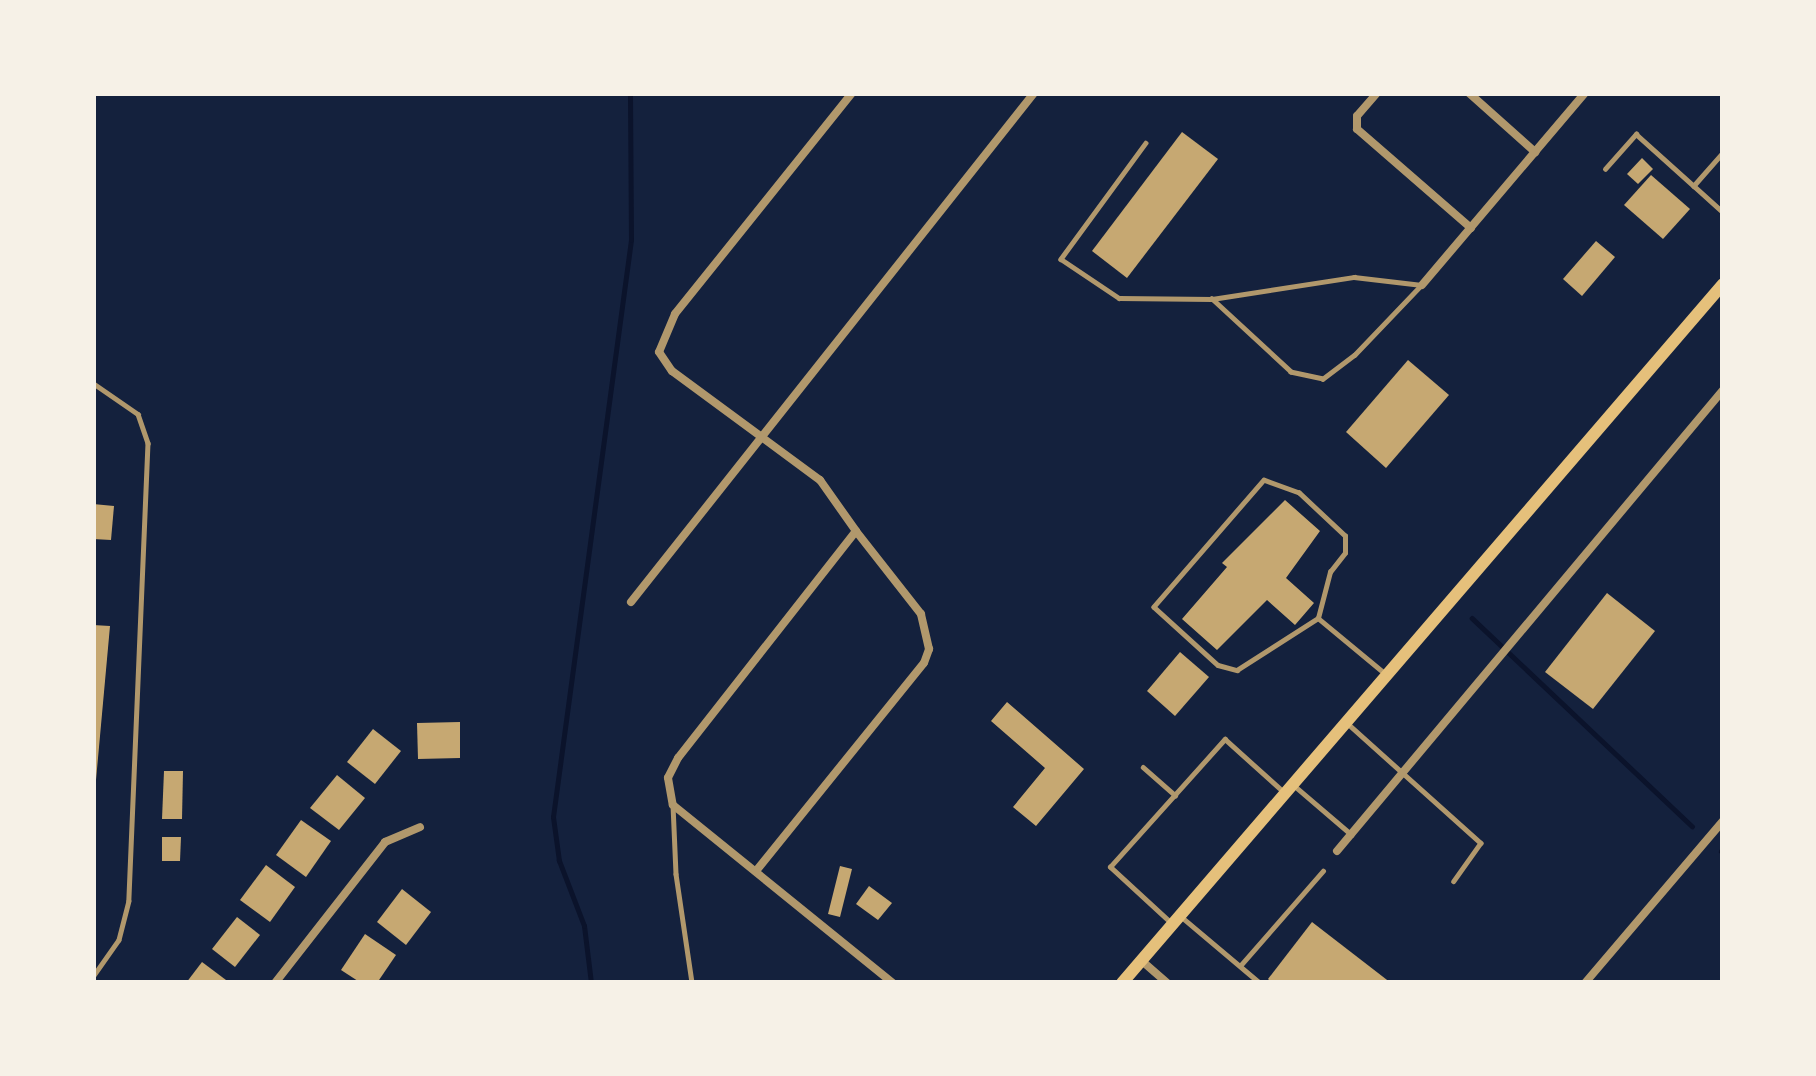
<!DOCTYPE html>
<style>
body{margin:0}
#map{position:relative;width:1816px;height:1076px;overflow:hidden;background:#14213d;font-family:Mulish,sans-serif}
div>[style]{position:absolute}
.stream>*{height:4.5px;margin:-2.25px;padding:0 2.25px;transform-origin:2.25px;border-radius:2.25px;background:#0b132b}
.building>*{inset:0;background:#c6a872}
.service>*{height:4.5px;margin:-2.25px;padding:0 2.25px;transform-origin:2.25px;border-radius:2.25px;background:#b1986c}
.minor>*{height:8px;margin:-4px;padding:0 4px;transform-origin:4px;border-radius:4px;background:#b1986c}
.primary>*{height:12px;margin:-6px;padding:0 6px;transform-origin:6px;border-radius:6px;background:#e5c07b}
span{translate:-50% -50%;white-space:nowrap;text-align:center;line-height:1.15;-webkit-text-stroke:9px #f6f1e7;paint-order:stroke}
.frame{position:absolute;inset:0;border:96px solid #f6f1e7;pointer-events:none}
</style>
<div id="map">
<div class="stream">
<div style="left:1472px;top:618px;width:303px;rotate:43.4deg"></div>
<div style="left:1721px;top:851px;width:2px;rotate:27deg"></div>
<div style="left:591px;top:983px;width:57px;rotate:-97deg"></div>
<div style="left:584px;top:926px;width:70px;rotate:-111deg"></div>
<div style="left:559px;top:861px;width:44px;rotate:-97.8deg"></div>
<div style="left:553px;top:817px;width:582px;rotate:-82.3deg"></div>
<div style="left:631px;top:240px;width:147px;rotate:-90.4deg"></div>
</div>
<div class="building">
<div style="clip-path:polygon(1182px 132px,1218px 159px,1127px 278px,1092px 251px)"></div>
<div style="clip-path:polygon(1642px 158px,1653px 169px,1638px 184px,1627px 174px)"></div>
<div style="clip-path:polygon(1651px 175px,1690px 209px,1663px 239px,1624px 205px)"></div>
<div style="clip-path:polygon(1596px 241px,1615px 257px,1582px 296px,1563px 279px)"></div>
<div style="clip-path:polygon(1408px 360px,1449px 395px,1386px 468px,1346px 432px)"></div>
<div style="clip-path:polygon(1285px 500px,1320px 531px,1286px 578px,1314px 603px,1295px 625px,1267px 600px,1217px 650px,1182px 619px,1227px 567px,1222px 563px)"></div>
<div style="clip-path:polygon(93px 504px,114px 506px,111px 540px,93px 539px)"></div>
<div style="clip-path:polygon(1607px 593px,1655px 631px,1593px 709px,1545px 672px)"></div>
<div style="clip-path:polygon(93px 625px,110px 626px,96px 780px,93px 780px)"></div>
<div style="clip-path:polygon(1180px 652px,1209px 677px,1175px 716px,1147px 691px)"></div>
<div style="clip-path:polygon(1007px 702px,1084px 769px,1036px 826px,1013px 807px,1045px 768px,991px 721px)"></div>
<div style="clip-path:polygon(460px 722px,460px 758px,418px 759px,417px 723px)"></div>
<div style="clip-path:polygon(373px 729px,401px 751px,375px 784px,347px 762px)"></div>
<div style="clip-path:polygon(164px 771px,183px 771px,182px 819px,162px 819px)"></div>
<div style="clip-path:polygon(337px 775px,365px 798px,339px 830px,310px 808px)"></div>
<div style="clip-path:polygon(301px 820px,331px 841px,306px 877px,276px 855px)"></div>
<div style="clip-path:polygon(162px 837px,181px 837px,180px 861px,162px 861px)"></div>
<div style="clip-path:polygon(266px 865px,295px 887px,270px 922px,240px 900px)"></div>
<div style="clip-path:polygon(840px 866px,852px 869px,840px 917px,828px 914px)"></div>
<div style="clip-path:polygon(869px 886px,892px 903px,878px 920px,856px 904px)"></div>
<div style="clip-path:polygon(402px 889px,431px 912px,406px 945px,377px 922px)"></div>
<div style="clip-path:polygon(237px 917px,260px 935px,235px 967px,212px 949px)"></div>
<div style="clip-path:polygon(1312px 922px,1391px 983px,1272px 983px,1268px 979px)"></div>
<div style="clip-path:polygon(365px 934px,396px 955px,377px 983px,361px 983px,341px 970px)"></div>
<div style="clip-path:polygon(202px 962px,226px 980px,224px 983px,186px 983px)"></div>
</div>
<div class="service">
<div style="left:1146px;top:143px;width:144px;rotate:126.2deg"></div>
<div style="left:1061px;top:259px;width:70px;rotate:33.9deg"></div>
<div style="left:1119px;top:298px;width:93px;rotate:0.6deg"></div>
<div style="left:1723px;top:153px;width:44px;rotate:131.3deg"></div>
<div style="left:1694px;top:186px;width:39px;rotate:42deg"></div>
<div style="left:1605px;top:169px;width:47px;rotate:-48.5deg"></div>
<div style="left:1636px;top:134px;width:78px;rotate:41.9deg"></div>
<div style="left:1354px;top:277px;width:68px;rotate:6.7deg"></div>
<div style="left:1422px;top:285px;width:97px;rotate:133.7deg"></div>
<div style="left:1355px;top:355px;width:40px;rotate:143deg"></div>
<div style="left:1323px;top:379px;width:33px;rotate:-168deg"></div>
<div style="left:1291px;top:372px;width:108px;rotate:-137.3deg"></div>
<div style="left:1212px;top:299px;width:144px;rotate:-8.8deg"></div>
<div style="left:93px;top:383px;width:55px;rotate:34.6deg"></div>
<div style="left:138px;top:414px;width:31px;rotate:71deg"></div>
<div style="left:148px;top:443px;width:458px;rotate:92.4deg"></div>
<div style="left:129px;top:901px;width:40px;rotate:104.4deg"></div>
<div style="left:119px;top:940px;width:45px;rotate:125.1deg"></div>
<div style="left:1318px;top:618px;width:48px;rotate:-75.4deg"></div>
<div style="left:1330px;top:572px;width:24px;rotate:-52deg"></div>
<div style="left:1345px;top:553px;width:17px;rotate:-90deg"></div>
<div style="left:1345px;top:536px;width:63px;rotate:-136.9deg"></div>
<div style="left:1299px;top:493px;width:37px;rotate:-160deg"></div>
<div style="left:1264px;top:480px;width:168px;rotate:130.9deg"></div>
<div style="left:1154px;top:607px;width:86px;rotate:42.2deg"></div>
<div style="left:1218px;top:665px;width:20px;rotate:15deg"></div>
<div style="left:1237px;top:670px;width:96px;rotate:-32.7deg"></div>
<div style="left:1318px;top:618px;width:89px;rotate:39.6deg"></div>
<div style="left:1346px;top:722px;width:181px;rotate:41.9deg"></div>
<div style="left:1481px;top:843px;width:47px;rotate:125.4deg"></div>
<div style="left:1143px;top:767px;width:43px;rotate:41.2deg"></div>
<div style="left:1297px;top:788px;width:72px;rotate:40.5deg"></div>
<div style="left:673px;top:805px;width:69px;rotate:87.5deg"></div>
<div style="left:676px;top:874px;width:110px;rotate:81.6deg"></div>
<div style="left:1184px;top:919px;width:99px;rotate:40.1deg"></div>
<div style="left:1172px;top:924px;width:84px;rotate:-137.4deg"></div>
<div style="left:1110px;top:867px;width:172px;rotate:-48.1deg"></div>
<div style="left:1225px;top:739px;width:81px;rotate:42deg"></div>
<div style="left:1240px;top:966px;width:126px;rotate:-48.9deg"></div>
</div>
<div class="minor">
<div style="left:852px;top:93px;width:283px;rotate:128.7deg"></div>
<div style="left:675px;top:314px;width:41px;rotate:112.8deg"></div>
<div style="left:659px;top:352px;width:23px;rotate:56deg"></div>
<div style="left:672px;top:371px;width:184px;rotate:36.4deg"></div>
<div style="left:820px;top:480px;width:62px;rotate:54.8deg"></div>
<div style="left:856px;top:531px;width:288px;rotate:128.1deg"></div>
<div style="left:678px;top:758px;width:22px;rotate:117deg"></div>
<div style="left:668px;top:778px;width:27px;rotate:80deg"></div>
<div style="left:673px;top:805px;width:283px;rotate:39deg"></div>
<div style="left:1377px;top:93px;width:30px;rotate:131deg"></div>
<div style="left:1357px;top:116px;width:13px;rotate:90deg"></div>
<div style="left:1357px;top:129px;width:151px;rotate:41deg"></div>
<div style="left:1469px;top:93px;width:89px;rotate:41.8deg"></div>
<div style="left:1422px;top:285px;width:252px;rotate:-49.7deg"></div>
<div style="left:631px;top:602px;width:649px;rotate:-51.63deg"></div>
<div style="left:1337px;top:851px;width:601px;rotate:-50.06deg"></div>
<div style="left:756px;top:871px;width:267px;rotate:-51.1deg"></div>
<div style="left:924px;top:663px;width:15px;rotate:-70deg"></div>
<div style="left:929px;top:649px;width:36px;rotate:-103deg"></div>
<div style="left:921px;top:614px;width:105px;rotate:-128.1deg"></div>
<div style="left:1142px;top:961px;width:33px;rotate:41deg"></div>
<div style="left:275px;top:983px;width:179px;rotate:-52deg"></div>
<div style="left:385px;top:842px;width:38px;rotate:-23deg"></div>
<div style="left:1585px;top:983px;width:213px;rotate:-49.6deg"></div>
</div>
<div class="primary">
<div style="left:1122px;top:983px;width:922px;rotate:-49.31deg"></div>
</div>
<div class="frame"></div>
</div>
